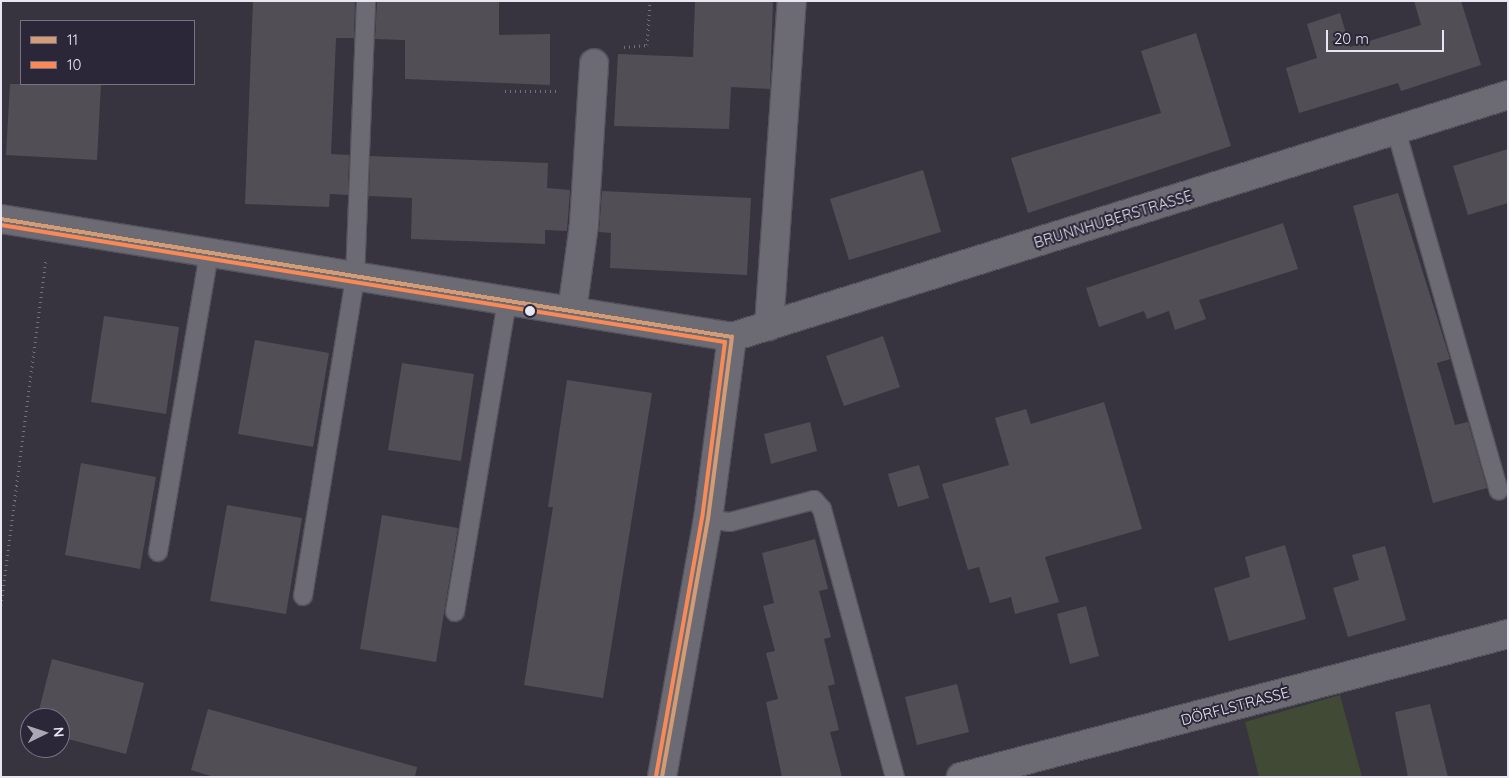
<!DOCTYPE html>
<meta charset="utf-8">
<style>
body{margin:0}
#map{position:relative;width:1509px;height:778px;overflow:hidden;background:#37343f;font-family:Quicksand,sans-serif}
div>[style]{position:absolute}
.green>*{inset:0;background:#414a35}
.building>*{inset:0;background:#524e56}
.path>*{height:3px;margin-top:-1.5px;transform-origin:0;background:repeating-linear-gradient(90deg,#73707a 0 1px,transparent 0 5px)}
.roads{filter:drop-shadow(1px 0 #54525b) drop-shadow(-1px 0 #54525b) drop-shadow(0 1px #54525b) drop-shadow(0 -1px #54525b)}
.service>*{height:18px;margin:-9px;padding:0 9px;transform-origin:9px;border-radius:9px;background:#6c6a73}
.minor>*{height:28px;margin:-14px;padding:0 14px;transform-origin:14px;border-radius:14px;background:#6c6a73}
.bus-1>*{height:4px;margin:-2px;padding:0 2px;transform-origin:2px;border-radius:2px;background:#d39c74}
.bus-2>*{height:4px;margin:-2px;padding:0 2px;transform-origin:2px;border-radius:2px;background:#f98a56}
.dots>*{width:14px;height:14px;translate:-50% -50%;box-sizing:border-box;border:2px solid #2b2638;border-radius:50%}
span{translate:-50% -50%;white-space:nowrap;text-align:center;line-height:1.15;-webkit-text-stroke:4px #2b2638;paint-order:stroke}
.street-label{font-size:15px;color:#e9e6f3}
.frame{position:absolute;inset:0;border:2px solid #e9e6f3;pointer-events:none}
.legend{position:absolute;left:20px;top:20px;width:175px;height:65px;box-sizing:border-box;background:#2b2638;border:1px solid #777383;margin:0;padding:6px 9px;list-style:none;font-size:15px;color:#e9e6f3}
.legend li{display:flex;align-items:center;gap:10px;height:25px}
.legend b{width:25px;border:1px solid #777383}
.north{position:absolute;left:20px;top:708px;width:50px;height:50px;box-sizing:border-box;background:#2b2638;border:1px solid #777383;border-radius:50%;rotate:86deg;font-size:14px;font-weight:700;line-height:20px;text-align:center;color:#e9e6f3}
.north::after{content:'';display:block;margin:auto;width:18px;height:22px;background:#aba8b4;clip-path:polygon(50% 0,100% 100%,50% 72%,0 100%)}
.scale{position:absolute;left:1326px;top:30px;width:118px;height:22px;box-sizing:border-box;border:2px solid #e9e6f3;border-top:0;padding-left:6px;font-size:15px;line-height:18px;white-space:nowrap;color:#e9e6f3;-webkit-text-stroke:4px #2b2638;paint-order:stroke}
</style>
<div id="map">
<div class="green">
<div style="clip-path:polygon(1340px 695px,1362px 777px,1259px 777px,1245px 722px)"></div>
</div>
<div class="building">
<div style="clip-path:polygon(253px 1px,355px 1px,354px 38px,336px 38px,331px 154px,349px 155px,348px 195px,330px 194px,329px 207px,245px 204px)"></div>
<div style="clip-path:polygon(377px 1px,499px 1px,499px 35px,550px 34px,550px 85px,405px 79px,405px 40px,375px 39px)"></div>
<div style="clip-path:polygon(695px 1px,773px 1px,770px 89px,731px 87px,729px 129px,614px 126px,618px 54px,693px 57px)"></div>
<div style="clip-path:polygon(1414px 1px,1461px 1px,1481px 65px,1401px 91px,1398px 83px,1299px 113px,1286px 68px,1317px 58px,1307px 24px,1340px 13px,1350px 47px,1421px 25px)"></div>
<div style="clip-path:polygon(1196px 33px,1231px 146px,1028px 213px,1011px 158px,1161px 113px,1141px 51px)"></div>
<div style="clip-path:polygon(10px 84px,101px 84px,97px 160px,6px 155px)"></div>
<div style="clip-path:polygon(1508px 149px,1508px 203px,1468px 215px,1453px 166px)"></div>
<div style="clip-path:polygon(370px 156px,548px 163px,547px 188px,570px 190px,567px 231px,545px 230px,545px 244px,411px 239px,412px 198px,369px 196px)"></div>
<div style="clip-path:polygon(923px 170px,941px 232px,849px 260px,830px 199px)"></div>
<div style="clip-path:polygon(602px 191px,751px 198px,747px 275px,610px 268px,611px 233px,599px 232px)"></div>
<div style="clip-path:polygon(1398px 193px,1450px 359px,1437px 363px,1455px 425px,1468px 422px,1487px 488px,1433px 503px,1353px 206px)"></div>
<div style="clip-path:polygon(1283px 223px,1298px 269px,1199px 300px,1206px 319px,1175px 330px,1169px 311px,1147px 319px,1144px 311px,1099px 327px,1086px 288px)"></div>
<div style="clip-path:polygon(104px 316px,179px 327px,166px 414px,91px 402px)"></div>
<div style="clip-path:polygon(883px 336px,900px 387px,844px 406px,826px 356px)"></div>
<div style="clip-path:polygon(255px 340px,329px 353px,313px 447px,238px 434px)"></div>
<div style="clip-path:polygon(402px 363px,474px 374px,461px 461px,388px 450px)"></div>
<div style="clip-path:polygon(567px 380px,652px 393px,603px 698px,524px 685px,553px 507px,548px 507px)"></div>
<div style="clip-path:polygon(1104px 402px,1142px 529px,1045px 557px,1059px 602px,1015px 614px,1011px 597px,990px 603px,979px 567px,968px 570px,942px 484px,1009px 465px,995px 418px,1026px 409px,1031px 424px)"></div>
<div style="clip-path:polygon(810px 422px,817px 451px,771px 464px,764px 434px)"></div>
<div style="clip-path:polygon(81px 463px,156px 477px,140px 569px,65px 555px)"></div>
<div style="clip-path:polygon(919px 465px,929px 498px,898px 507px,888px 474px)"></div>
<div style="clip-path:polygon(227px 505px,302px 518px,286px 614px,210px 601px)"></div>
<div style="clip-path:polygon(382px 515px,458px 528px,436px 662px,360px 649px)"></div>
<div style="clip-path:polygon(815px 539px,828px 589px,819px 591px,831px 637px,824px 639px,835px 684px,828px 686px,839px 730px,830px 732px,842px 777px,782px 777px,766px 702px,778px 699px,766px 653px,775px 651px,763px 606px,774px 603px,762px 553px)"></div>
<div style="clip-path:polygon(1285px 545px,1306px 619px,1229px 641px,1214px 588px,1250px 577px,1245px 557px)"></div>
<div style="clip-path:polygon(1385px 546px,1406px 620px,1348px 637px,1333px 588px,1359px 580px,1352px 555px)"></div>
<div style="clip-path:polygon(1086px 606px,1099px 656px,1070px 664px,1057px 614px)"></div>
<div style="clip-path:polygon(52px 659px,144px 683px,126px 754px,60px 737px,60px 718px,37px 718px)"></div>
<div style="clip-path:polygon(957px 684px,969px 732px,917px 745px,905px 697px)"></div>
<div style="clip-path:polygon(1430px 704px,1448px 777px,1408px 777px,1395px 712px)"></div>
<div style="clip-path:polygon(208px 709px,417px 767px,415px 777px,214px 777px,191px 770px)"></div>
</div>
<div class="path">
<div style="left:624px;top:47px;width:23px;rotate:-5deg"></div>
<div style="left:647px;top:45px;width:44px;rotate:-86.1deg"></div>
<div style="left:505px;top:91px;width:54px"></div>
<div style="left:1px;top:605px;width:348px;rotate:-82.6deg"></div>
</div>
<div class="roads">
<div class="service">
<div style="left:1396px;top:130px;width:375px;rotate:74.1deg"></div>
<div style="left:708px;top:519px;width:22px;rotate:8deg"></div>
<div style="left:730px;top:522px;width:87px;rotate:-14.7deg"></div>
<div style="left:814px;top:500px;width:12px;rotate:48deg"></div>
<div style="left:822px;top:509px;width:278px;rotate:74.8deg"></div>
<div style="left:158px;top:552px;width:303px;rotate:-80.3deg"></div>
<div style="left:303px;top:596px;width:323px;rotate:-80.7deg"></div>
<div style="left:355px;top:277px;width:276px;rotate:-87.7deg"></div>
<div style="left:455px;top:612px;width:315px;rotate:-80.5deg"></div>
</div>
<div class="minor">
<div style="left:1px;top:219px;width:740px;rotate:9.17deg"></div>
<div style="left:732px;top:337px;width:813px;rotate:-17.32deg"></div>
<div style="left:572px;top:311px;width:88px;rotate:-82.1deg"></div>
<div style="left:584px;top:224px;width:161px;rotate:-86.4deg"></div>
<div style="left:769px;top:326px;width:326px;rotate:-86deg"></div>
<div style="left:662px;top:777px;width:262px;rotate:-79.9deg"></div>
<div style="left:708px;top:519px;width:184px;rotate:-82.5deg"></div>
<div style="left:961px;top:777px;width:565px;rotate:-14.65deg"></div>
</div>
</div>
<div class="bus-1">
<div style="left:1px;top:219px;width:740px;rotate:9.17deg"></div>
<div style="left:662px;top:777px;width:262px;rotate:-79.9deg"></div>
<div style="left:708px;top:519px;width:184px;rotate:-82.5deg"></div>
</div>
<div class="bus-2">
<div style="left:1px;top:225px;width:733px;rotate:9.18deg"></div>
<div style="left:725px;top:342px;width:177px;rotate:97.4deg"></div>
<div style="left:702px;top:518px;width:262px;rotate:100.1deg"></div>
</div>
<div class="dots">
<div style="left:530px;top:311px;background:#e9e6f3"></div>
</div>
<div class="street-label">
<span style="left:1113px;top:219px;rotate:-17deg">BRUNNHUBERSTRASSE</span>
<span style="left:1235px;top:706px;rotate:-15deg">DÖRFLSTRASSE</span>
</div>
<div class="frame"></div>
<ul class="legend">
<li><b style="height:6px;background:#d39c74"></b>11</li>
<li><b style="height:6px;background:#f98a56"></b>10</li>
</ul>
<div class="north">N</div>
<div class="scale">20 m</div>
</div>
